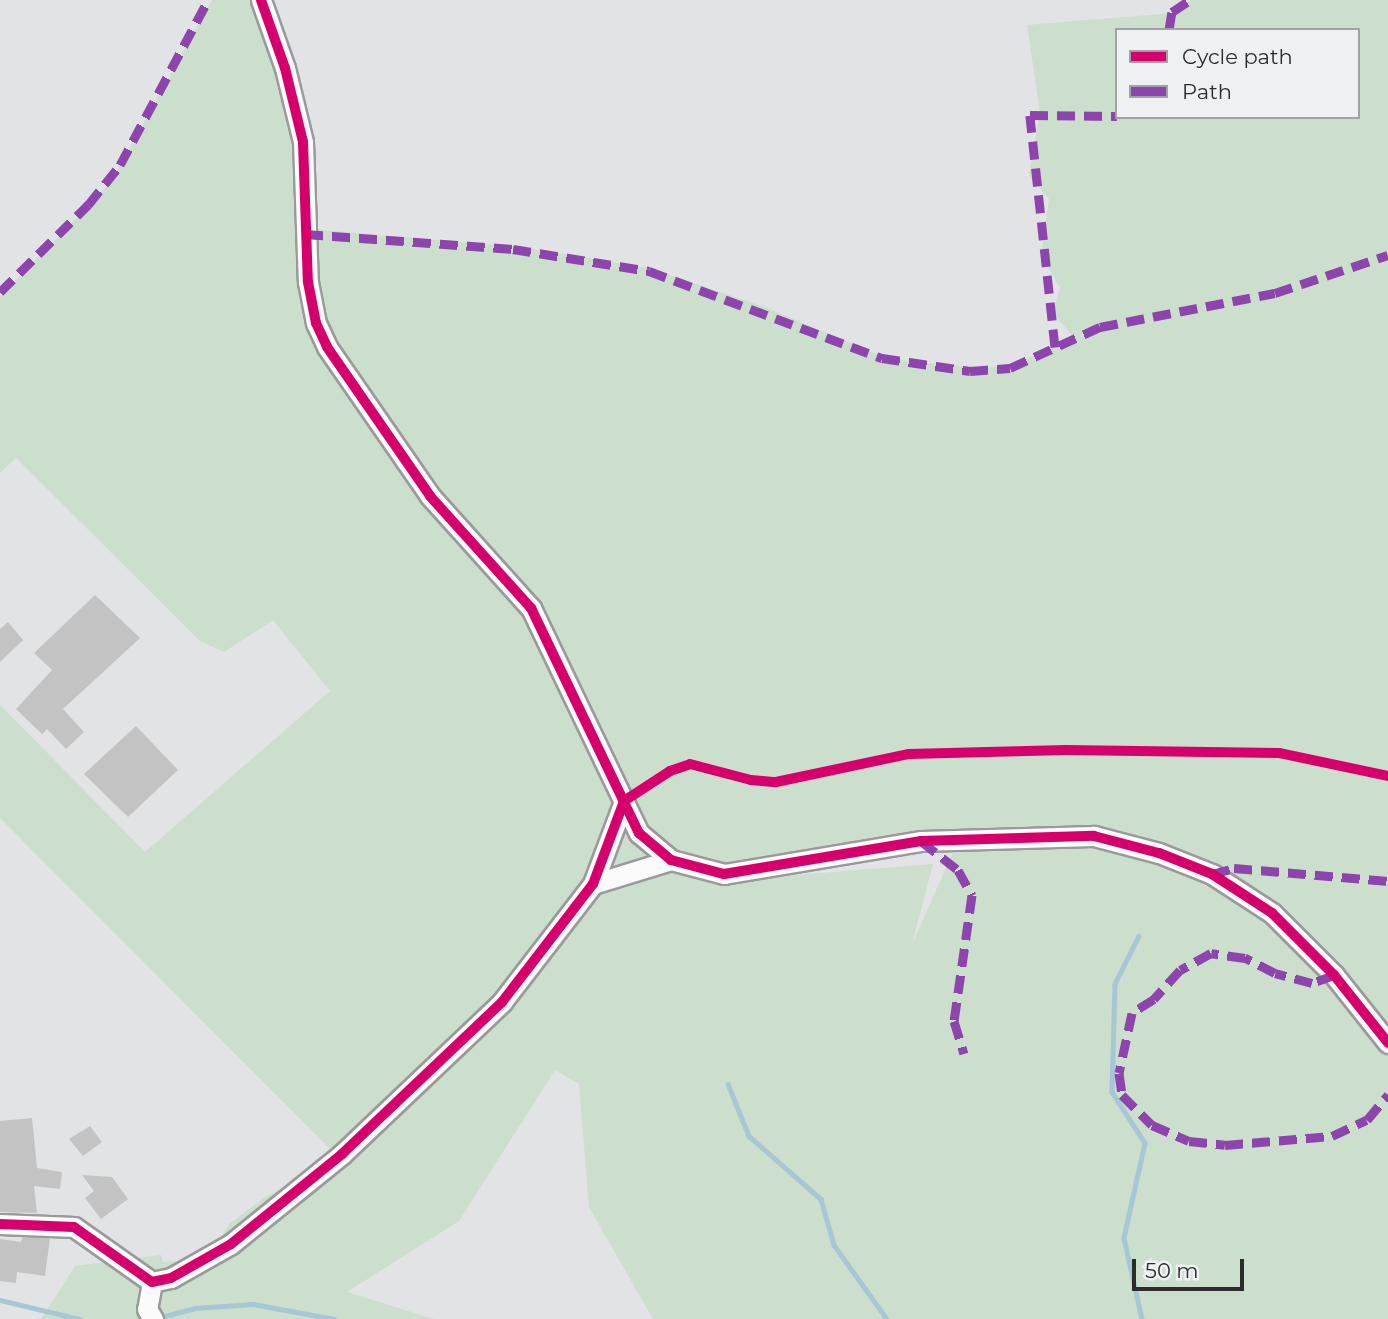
<!DOCTYPE html>
<style>
body{margin:0}
#map{position:relative;width:1388px;height:1319px;overflow:hidden;background:#e2e3e4;font-family:Montserrat,sans-serif}
div>[style]{position:absolute}
.green>*{inset:0;background:#ccdecc}
.stream>*{height:4.5px;margin:-2.25px;padding:0 2.25px;transform-origin:2.25px;border-radius:2.25px;background:#a6c7d5}
.building>*{inset:0;background:#c4c3c4}
.roads{filter:drop-shadow(2px 0 #999a9b) drop-shadow(-2px 0 #999a9b) drop-shadow(0 2px #999a9b) drop-shadow(0 -2px #999a9b)}
.minor>*{height:19px;margin:-9.5px;padding:0 9.5px;transform-origin:9.5px;border-radius:9.5px;background:#fbfbfb}
.quiet>*{height:9px;margin-top:-4.5px;transform-origin:0;background:repeating-linear-gradient(90deg,#8e44ad 0 18px,transparent 0 27px)}
.cycleway>*{height:10px;margin:-5px;padding:0 5px;transform-origin:5px;border-radius:5px;background:#d6006c}
span{translate:-50% -50%;white-space:nowrap;text-align:center;line-height:1.15;-webkit-text-stroke:5px #eef0f2;paint-order:stroke}
.legend{position:absolute;left:1115px;top:28px;width:245px;height:91px;box-sizing:border-box;background:#eef0f2;border:2px solid #a0a2a3;margin:0;padding:9px 12px;list-style:none;font-size:21px;color:#2b2c2c}
.legend li{display:flex;align-items:center;gap:14px;height:35px}
.legend b{width:35px;border:2px solid #a0a2a3}
.scale{position:absolute;left:1132px;top:1259px;width:112px;height:32px;box-sizing:border-box;border:4px solid #2b2c2c;border-top:0;padding-left:9px;font-size:21px;line-height:24px;white-space:nowrap;color:#2b2c2c;-webkit-text-stroke:5px #eef0f2;paint-order:stroke}
</style>
<div id="map">
<div class="green">
<div style="clip-path:polygon(evenodd,212px 0,255px 0,295px 133px,299px 228px,526px 248px,648px 268px,765px 307px,874px 353px,910px 362px,989px 368px,1017px 363px,1074px 338px,1053px 313px,1060px 288px,1041px 255px,1049px 199px,1029px 176px,1040px 113px,1027px 25px,1174px 13px,1178px 5px,1193px 0,1388px 0,1388px 1319px,653px 1319px,589px 1207px,579px 1084px,555px 1070px,459px 1221px,347px 1292px,434px 1319px,41px 1319px,75px 1266px,161px 1255px,163px 1262px,177px 1261px,215px 1247px,229px 1224px,265px 1197px,311px 1175px,333px 1152px,0 818px,0 705px,145px 852px,330px 691px,273px 620px,224px 652px,200px 641px,16px 458px,0 473px,0 297px,110px 183px,212px 0,1117px 30px,1358px 30px,1358px 117px,1117px 117px,1117px 30px,212px 0,959px 839px,912px 944px,933px 864px,795px 875px,959px 839px)"></div>
</div>
<div class="stream">
<div style="left:1139px;top:936px;width:54px;rotate:116.6deg"></div>
<div style="left:1115px;top:984px;width:108px;rotate:91.6deg"></div>
<div style="left:1112px;top:1092px;width:61px;rotate:57.1deg"></div>
<div style="left:1145px;top:1143px;width:97px;rotate:102.5deg"></div>
<div style="left:1124px;top:1238px;width:83px;rotate:77.5deg"></div>
<div style="left:728px;top:1084px;width:56px;rotate:68deg"></div>
<div style="left:749px;top:1136px;width:96px;rotate:41.2deg"></div>
<div style="left:821px;top:1199px;width:48px;rotate:74.2deg"></div>
<div style="left:834px;top:1245px;width:91px;rotate:54.4deg"></div>
<div style="left:0;top:1300px;width:82px;rotate:13.4deg"></div>
<div style="left:158px;top:1318px;width:38px;rotate:-15deg"></div>
<div style="left:195px;top:1308px;width:58px;rotate:-3.9deg"></div>
<div style="left:253px;top:1304px;width:82px;rotate:10.5deg"></div>
</div>
<div class="building">
<div style="clip-path:polygon(95px 595px,140px 638px,63px 709px,84px 732px,66px 749px,47px 729px,42px 734px,16px 709px,52px 670px,34px 653px)"></div>
<div style="clip-path:polygon(8px 622px,23px 640px,0 662px,0 629px)"></div>
<div style="clip-path:polygon(136px 726px,178px 770px,128px 817px,84px 774px)"></div>
<div style="clip-path:polygon(32px 1118px,37px 1168px,62px 1172px,60px 1189px,34px 1186px,37px 1213px,0 1212px,0 1121px)"></div>
<div style="clip-path:polygon(90px 1126px,102px 1142px,83px 1156px,69px 1139px)"></div>
<div style="clip-path:polygon(82px 1175px,112px 1177px,128px 1199px,101px 1219px,85px 1198px,94px 1191px)"></div>
<div style="clip-path:polygon(22px 1237px,50px 1238px,45px 1276px,17px 1272px,16px 1283px,0 1281px,0 1239px,21px 1242px)"></div>
</div>
<div class="roads">
<div class="minor">
<div style="left:261px;top:0;width:72px;rotate:70.6deg"></div>
<div style="left:285px;top:68px;width:76px;rotate:76.3deg"></div>
<div style="left:303px;top:142px;width:140px;rotate:88deg"></div>
<div style="left:308px;top:282px;width:42px;rotate:79deg"></div>
<div style="left:316px;top:323px;width:26px;rotate:65deg"></div>
<div style="left:327px;top:347px;width:181px;rotate:55.3deg"></div>
<div style="left:430px;top:496px;width:151px;rotate:48deg"></div>
<div style="left:531px;top:608px;width:250px;rotate:64.4deg"></div>
<div style="left:639px;top:833px;width:42px;rotate:40.2deg"></div>
<div style="left:671px;top:860px;width:55px;rotate:14.8deg"></div>
<div style="left:724px;top:874px;width:200px;rotate:-9.5deg"></div>
<div style="left:921px;top:841px;width:173px;rotate:-1.7deg"></div>
<div style="left:1094px;top:836px;width:67px;rotate:14.7deg"></div>
<div style="left:1159px;top:853px;width:57px;rotate:21.6deg"></div>
<div style="left:1212px;top:874px;width:72px;rotate:33deg"></div>
<div style="left:1272px;top:913px;width:88px;rotate:45deg"></div>
<div style="left:1334px;top:975px;width:87px;rotate:51.5deg"></div>
<div style="left:593px;top:884px;width:82px;rotate:-17.1deg"></div>
<div style="left:0;top:1224px;width:74px;rotate:2.3deg"></div>
<div style="left:74px;top:1227px;width:95px;rotate:35.2deg"></div>
<div style="left:152px;top:1282px;width:19px;rotate:-12deg"></div>
<div style="left:171px;top:1278px;width:69px;rotate:-29.5deg"></div>
<div style="left:231px;top:1244px;width:143px;rotate:-39deg"></div>
<div style="left:342px;top:1154px;width:221px;rotate:-43.5deg"></div>
<div style="left:502px;top:1002px;width:149px;rotate:-52.4deg"></div>
<div style="left:593px;top:884px;width:89px;rotate:-69.5deg"></div>
<div style="left:152px;top:1282px;width:27px;rotate:100deg"></div>
<div style="left:147px;top:1309px;width:12px;rotate:59deg"></div>
</div>
</div>
<div class="quiet">
<div style="left:1169px;top:30px;width:18px;rotate:-81deg"></div>
<div style="left:1172px;top:12px;width:22px;rotate:-34deg"></div>
<div style="left:305px;top:234px;width:209px;rotate:4.1deg"></div>
<div style="left:513px;top:249px;width:138px;rotate:9.2deg"></div>
<div style="left:649px;top:271px;width:249px;rotate:20.5deg"></div>
<div style="left:882px;top:358px;width:89px;rotate:8.4deg"></div>
<div style="left:970px;top:371px;width:40px;rotate:-4.3deg"></div>
<div style="left:1010px;top:368px;width:99px;rotate:-24.5deg"></div>
<div style="left:1100px;top:327px;width:178px;rotate:-11deg"></div>
<div style="left:1275px;top:293px;width:119px;rotate:-18.6deg"></div>
<div style="left:0;top:292px;width:124px;rotate:-44.7deg"></div>
<div style="left:88px;top:205px;width:51px;rotate:-51.3deg"></div>
<div style="left:120px;top:165px;width:187px;rotate:-61.9deg"></div>
<div style="left:1055px;top:347px;width:233px;rotate:-96.2deg"></div>
<div style="left:1030px;top:115px;width:87px;rotate:0.7deg"></div>
<div style="left:921px;top:841px;width:47px;rotate:38.1deg"></div>
<div style="left:958px;top:870px;width:29px;rotate:61deg"></div>
<div style="left:972px;top:895px;width:127px;rotate:98.1deg"></div>
<div style="left:954px;top:1021px;width:34px;rotate:73deg"></div>
<div style="left:1212px;top:874px;width:23px;rotate:-15deg"></div>
<div style="left:1234px;top:868px;width:155px;rotate:4.8deg"></div>
<div style="left:1334px;top:975px;width:23px;rotate:160deg"></div>
<div style="left:1312px;top:983px;width:38px;rotate:-165deg"></div>
<div style="left:1275px;top:973px;width:34px;rotate:-153deg"></div>
<div style="left:1245px;top:958px;width:34px;rotate:-172deg"></div>
<div style="left:1211px;top:953px;width:35px;rotate:151deg"></div>
<div style="left:1180px;top:970px;width:39px;rotate:132deg"></div>
<div style="left:1154px;top:999px;width:26px;rotate:148deg"></div>
<div style="left:1132px;top:1013px;width:61px;rotate:102.2deg"></div>
<div style="left:1119px;top:1073px;width:22px;rotate:82deg"></div>
<div style="left:1122px;top:1095px;width:42px;rotate:45deg"></div>
<div style="left:1152px;top:1125px;width:40px;rotate:23.4deg"></div>
<div style="left:1189px;top:1141px;width:36px;rotate:6deg"></div>
<div style="left:1225px;top:1145px;width:107px;rotate:-4.8deg"></div>
<div style="left:1332px;top:1136px;width:38px;rotate:-25deg"></div>
<div style="left:1367px;top:1120px;width:33px;rotate:-50deg"></div>
</div>
<div class="cycleway">
<div style="left:261px;top:0;width:72px;rotate:70.6deg"></div>
<div style="left:285px;top:68px;width:76px;rotate:76.3deg"></div>
<div style="left:303px;top:142px;width:140px;rotate:88deg"></div>
<div style="left:308px;top:282px;width:42px;rotate:79deg"></div>
<div style="left:316px;top:323px;width:26px;rotate:65deg"></div>
<div style="left:327px;top:347px;width:181px;rotate:55.3deg"></div>
<div style="left:430px;top:496px;width:151px;rotate:48deg"></div>
<div style="left:531px;top:608px;width:250px;rotate:64.4deg"></div>
<div style="left:639px;top:833px;width:42px;rotate:40.2deg"></div>
<div style="left:671px;top:860px;width:55px;rotate:14.8deg"></div>
<div style="left:724px;top:874px;width:200px;rotate:-9.5deg"></div>
<div style="left:921px;top:841px;width:173px;rotate:-1.7deg"></div>
<div style="left:1094px;top:836px;width:67px;rotate:14.7deg"></div>
<div style="left:1159px;top:853px;width:57px;rotate:21.6deg"></div>
<div style="left:1212px;top:874px;width:72px;rotate:33deg"></div>
<div style="left:1272px;top:913px;width:88px;rotate:45deg"></div>
<div style="left:1334px;top:975px;width:87px;rotate:51.5deg"></div>
<div style="left:0;top:1224px;width:74px;rotate:2.3deg"></div>
<div style="left:74px;top:1227px;width:95px;rotate:35.2deg"></div>
<div style="left:152px;top:1282px;width:19px;rotate:-12deg"></div>
<div style="left:171px;top:1278px;width:69px;rotate:-29.5deg"></div>
<div style="left:231px;top:1244px;width:143px;rotate:-39deg"></div>
<div style="left:342px;top:1154px;width:221px;rotate:-43.5deg"></div>
<div style="left:502px;top:1002px;width:149px;rotate:-52.4deg"></div>
<div style="left:593px;top:884px;width:89px;rotate:-69.5deg"></div>
<div style="left:624px;top:801px;width:55px;rotate:-33.1deg"></div>
<div style="left:670px;top:771px;width:21px;rotate:-19deg"></div>
<div style="left:690px;top:764px;width:63px;rotate:14.7deg"></div>
<div style="left:751px;top:780px;width:25px;rotate:5deg"></div>
<div style="left:776px;top:782px;width:136px;rotate:-11.9deg"></div>
<div style="left:909px;top:754px;width:157px;rotate:-1.5deg"></div>
<div style="left:1066px;top:750px;width:213px;rotate:0.8deg"></div>
<div style="left:1279px;top:753px;width:111px;rotate:11.9deg"></div>
</div>
<ul class="legend">
<li><b style="height:9px;background:#d6006c"></b>Cycle path</li>
<li><b style="height:9px;background:#8e44ad"></b>Path</li>
</ul>
<div class="scale">50 m</div>
</div>
